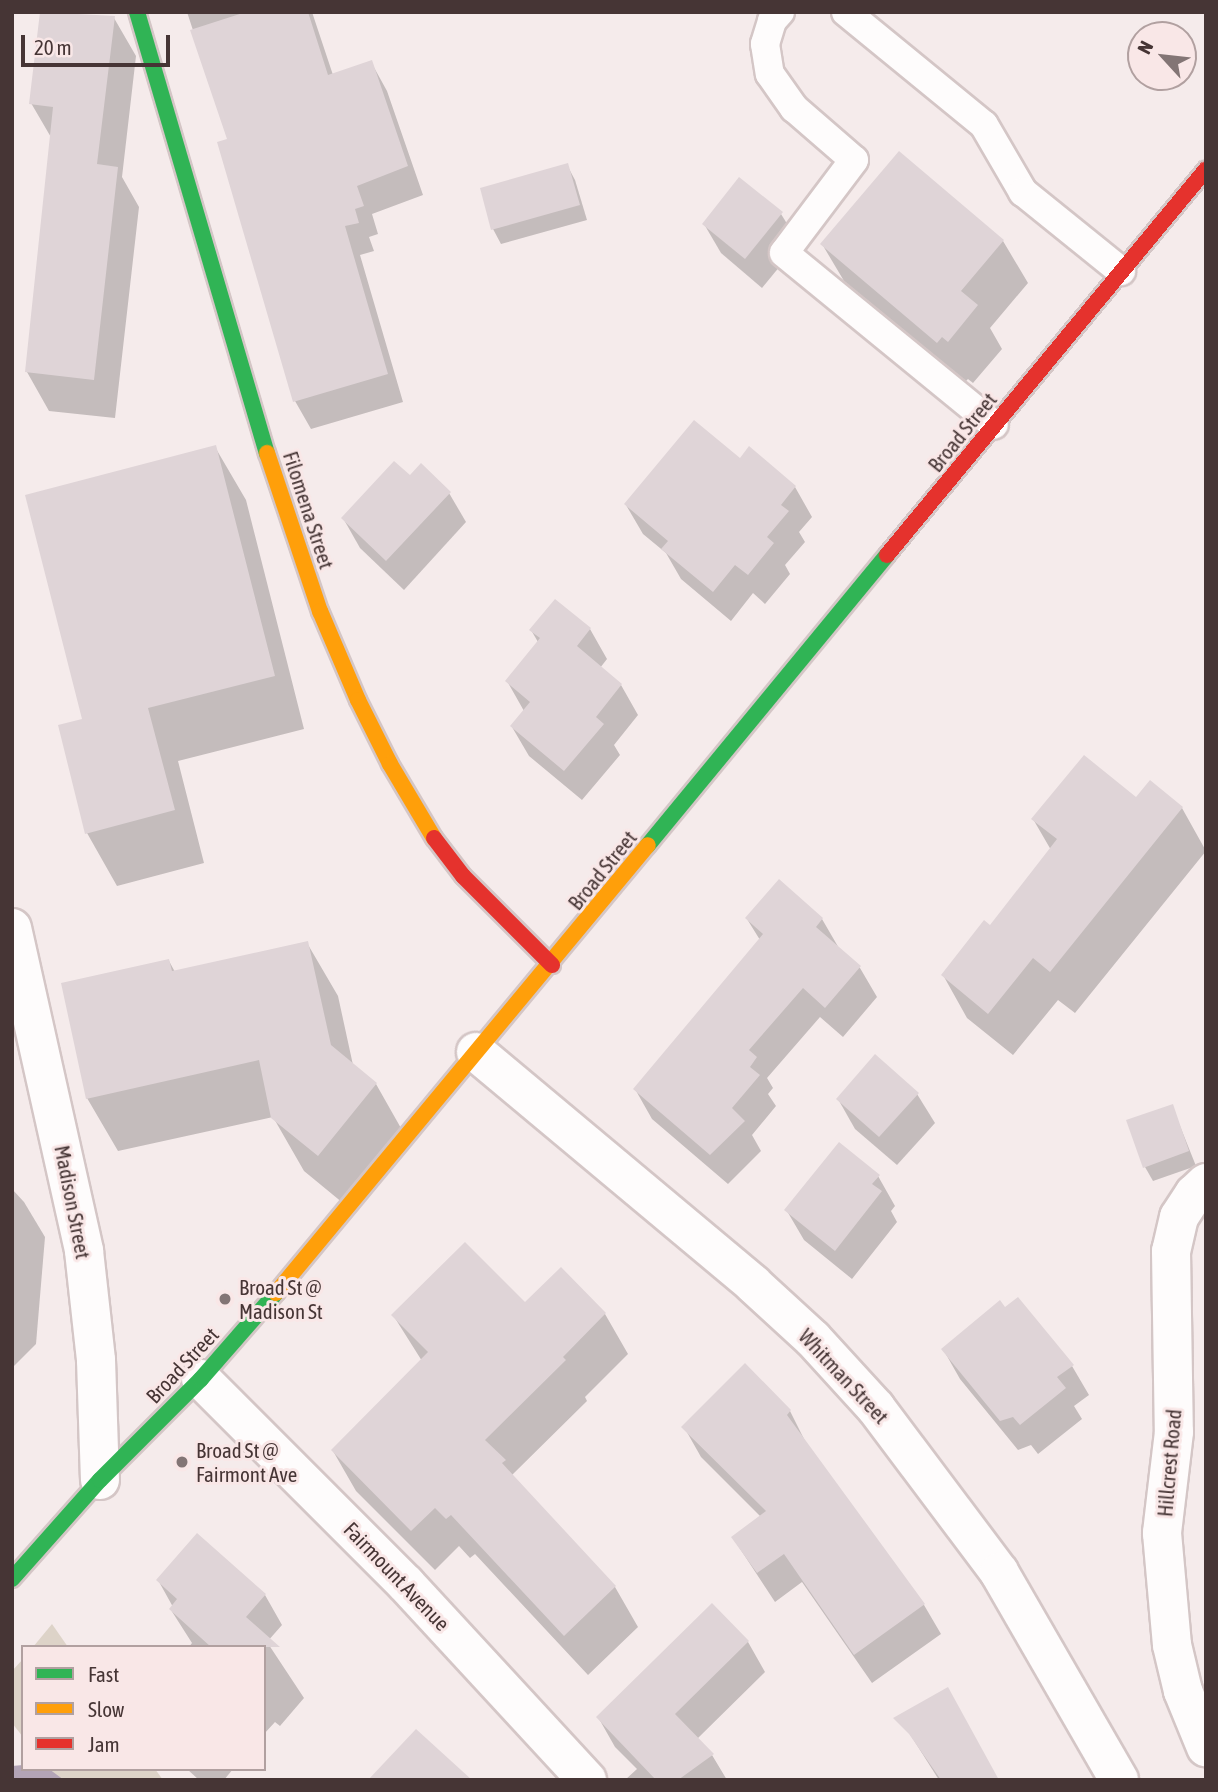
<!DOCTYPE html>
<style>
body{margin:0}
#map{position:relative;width:1218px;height:1792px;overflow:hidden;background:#f5ebeb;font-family:"Asap Condensed",sans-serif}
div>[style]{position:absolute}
.green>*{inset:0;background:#ddd3c8}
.water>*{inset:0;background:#b3a4b6}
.shadow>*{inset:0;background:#0003}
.building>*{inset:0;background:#dfd4d7}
.roads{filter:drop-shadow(2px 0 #d4c6c6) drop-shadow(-2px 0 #d4c6c6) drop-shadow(0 2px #d4c6c6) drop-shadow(0 -2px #d4c6c6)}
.lane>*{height:28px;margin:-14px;padding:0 14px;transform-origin:14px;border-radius:14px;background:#fefcfc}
.street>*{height:38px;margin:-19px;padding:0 19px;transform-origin:19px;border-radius:19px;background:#fefcfc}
.fast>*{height:16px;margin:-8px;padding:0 8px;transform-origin:8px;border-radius:8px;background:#30b455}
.slow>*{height:16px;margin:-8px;padding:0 8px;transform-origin:8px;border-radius:8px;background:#ff9f0a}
.jam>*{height:16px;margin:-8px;padding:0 8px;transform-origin:8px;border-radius:8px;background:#e5322d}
.dots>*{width:19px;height:19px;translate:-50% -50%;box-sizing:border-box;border:4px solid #f9e7e7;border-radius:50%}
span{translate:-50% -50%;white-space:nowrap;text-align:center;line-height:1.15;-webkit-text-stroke:6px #f9e7e7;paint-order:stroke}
.street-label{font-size:21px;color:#463535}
.poi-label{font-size:21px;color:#463535}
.left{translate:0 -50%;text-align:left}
.frame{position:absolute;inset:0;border:14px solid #463535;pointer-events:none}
.legend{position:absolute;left:21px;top:1645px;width:245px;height:126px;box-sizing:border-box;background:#f9e7e7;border:2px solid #b1a0a0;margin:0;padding:9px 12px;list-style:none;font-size:21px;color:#463535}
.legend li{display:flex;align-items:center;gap:14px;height:35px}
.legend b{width:35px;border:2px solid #b1a0a0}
.north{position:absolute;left:1127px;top:21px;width:70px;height:70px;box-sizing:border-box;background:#f9e7e7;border:2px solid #b1a0a0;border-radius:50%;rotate:297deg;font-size:19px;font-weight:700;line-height:28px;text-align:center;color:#463535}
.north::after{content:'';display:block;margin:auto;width:24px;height:32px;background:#837575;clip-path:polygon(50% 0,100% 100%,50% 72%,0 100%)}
.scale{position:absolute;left:21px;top:35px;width:149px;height:32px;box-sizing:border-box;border:4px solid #463535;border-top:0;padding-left:9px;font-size:21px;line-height:24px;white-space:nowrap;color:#463535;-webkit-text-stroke:5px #f9e7e7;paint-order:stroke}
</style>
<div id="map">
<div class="green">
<div style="clip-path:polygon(52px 1624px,68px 1647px,33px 1647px)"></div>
<div style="clip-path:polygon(23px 1659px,23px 1737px,12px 1723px,12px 1671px)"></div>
<div style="clip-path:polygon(45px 1769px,155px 1769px,163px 1780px,53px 1780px)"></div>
</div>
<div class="water">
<div style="clip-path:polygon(23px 1765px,23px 1769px,49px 1769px,64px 1780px,12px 1780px,12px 1766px)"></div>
</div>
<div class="shadow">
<div style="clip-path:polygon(42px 12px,114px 18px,136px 56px,122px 177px,139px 207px,115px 418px,49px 411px,27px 372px,52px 139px,31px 103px)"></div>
<div style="clip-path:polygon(187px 12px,312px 12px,333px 75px,371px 62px,387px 91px,423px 195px,372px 214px,378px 234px,369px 237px,374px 251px,360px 255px,403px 402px,311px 429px,295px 401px,229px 140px)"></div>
<div style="clip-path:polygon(567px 165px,575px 180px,587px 220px,501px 244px,493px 229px)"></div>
<div style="clip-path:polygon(781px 214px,799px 243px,762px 288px,721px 253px,704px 224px)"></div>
<div style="clip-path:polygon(1003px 241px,1028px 283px,990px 328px,1002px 349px,973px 383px,968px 379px,962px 385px,847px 286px,822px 244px)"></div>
<div style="clip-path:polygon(215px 447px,246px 500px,304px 729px,178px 761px,204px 863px,117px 886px,87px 833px,85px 720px)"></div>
<div style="clip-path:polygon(740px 460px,795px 487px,812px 517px,799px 532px,805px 542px,785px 565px,790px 574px,765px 604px,753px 593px,731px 621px,681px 579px,666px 553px,643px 534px,626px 505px)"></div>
<div style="clip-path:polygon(410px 478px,449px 493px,466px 522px,404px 590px,360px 548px,343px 518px)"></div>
<div style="clip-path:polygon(555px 601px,590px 629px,607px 659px,600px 668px,621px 685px,638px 715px,614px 745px,620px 755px,582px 800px,529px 756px,512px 727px,524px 711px,507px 681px,538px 642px,531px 630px)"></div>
<div style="clip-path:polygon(1137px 800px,1182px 808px,1206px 851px,1075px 1013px,1058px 1000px,1013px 1055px,967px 1018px,943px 975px,990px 927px,1051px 850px,1033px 819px)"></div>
<div style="clip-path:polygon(779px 881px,822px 919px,840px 950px,860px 968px,877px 997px,843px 1037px,820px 1017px,767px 1078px,773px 1088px,768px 1094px,776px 1106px,752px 1135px,761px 1151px,728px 1184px,652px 1119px,635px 1089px,760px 940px,747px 919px)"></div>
<div style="clip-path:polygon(307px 943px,338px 996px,353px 1065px,376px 1084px,406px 1137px,349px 1208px,304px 1171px,273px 1117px,118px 1151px,87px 1098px,169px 961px,175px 972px)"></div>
<div style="clip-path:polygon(917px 1094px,935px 1123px,897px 1165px,855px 1129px,838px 1099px)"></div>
<div style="clip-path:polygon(1172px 1106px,1196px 1166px,1153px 1181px,1145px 1167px)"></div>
<div style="clip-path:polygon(878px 1176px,895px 1206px,891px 1211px,897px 1222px,852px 1279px,804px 1240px,787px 1211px)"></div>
<div style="clip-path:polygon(12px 1189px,24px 1202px,45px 1237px,36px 1344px,12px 1368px)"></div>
<div style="clip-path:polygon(561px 1270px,605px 1314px,628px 1354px,585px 1397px,587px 1401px,512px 1475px,615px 1587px,638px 1627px,588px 1675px,475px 1554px,470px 1558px,459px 1546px,435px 1570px,356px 1491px,333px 1451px,422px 1361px,393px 1315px,525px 1305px)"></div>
<div style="clip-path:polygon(943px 1349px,1072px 1366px,1089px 1395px,1074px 1406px,1082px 1419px,1038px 1454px,1031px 1445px,1018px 1450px,960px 1379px)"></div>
<div style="clip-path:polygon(745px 1366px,790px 1411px,806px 1443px,924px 1605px,941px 1634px,872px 1683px,802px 1582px,775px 1602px,733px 1538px,761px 1517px,701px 1457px,684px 1427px)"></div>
<div style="clip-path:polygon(158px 1580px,265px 1595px,282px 1625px,267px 1642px,304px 1698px,280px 1726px,275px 1722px,264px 1734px,264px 1647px,189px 1647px,192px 1643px,171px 1610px,173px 1607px)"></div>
<div style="clip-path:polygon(712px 1606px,748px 1642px,765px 1672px,697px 1739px,712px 1755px,727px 1780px,625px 1780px,637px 1769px,615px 1747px,598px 1717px)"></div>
<div style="clip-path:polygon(901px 1720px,998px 1780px,939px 1780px)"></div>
<div style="clip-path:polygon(187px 1769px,233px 1769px,224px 1780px,199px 1780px)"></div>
</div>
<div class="building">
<div style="clip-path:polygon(40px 12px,115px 16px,97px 164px,118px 167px,94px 380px,25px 372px,53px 107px,29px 104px)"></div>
<div style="clip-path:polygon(246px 12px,308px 12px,328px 75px,372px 60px,408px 166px,357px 186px,364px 206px,355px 209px,359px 223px,345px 226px,388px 374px,293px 402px,217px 142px,227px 139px,190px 30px)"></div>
<div style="clip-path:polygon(899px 151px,1004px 240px,961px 291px,978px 305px,948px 342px,942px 337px,937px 343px,820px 244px)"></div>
<div style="clip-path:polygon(568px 163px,580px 205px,491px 230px,480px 188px)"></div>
<div style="clip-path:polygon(739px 177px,783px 212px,745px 259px,702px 224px)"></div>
<div style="clip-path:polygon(694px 420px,740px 458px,749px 446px,796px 486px,781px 505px,789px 511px,767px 537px,774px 543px,748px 575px,735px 565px,713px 592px,661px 549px,668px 541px,624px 504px)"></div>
<div style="clip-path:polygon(216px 445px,275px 676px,148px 708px,175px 810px,85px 834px,58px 725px,82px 719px,25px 495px)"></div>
<div style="clip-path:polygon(394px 461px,410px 475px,421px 463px,451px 492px,386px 561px,341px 518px)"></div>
<div style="clip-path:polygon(555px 599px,591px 628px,577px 646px,622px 684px,596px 717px,604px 724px,564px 771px,510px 726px,530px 702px,505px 681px,540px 638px,529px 630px)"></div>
<div style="clip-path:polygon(1084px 755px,1136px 797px,1150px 780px,1183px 807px,1050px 972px,1033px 958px,988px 1014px,941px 975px,984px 920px,990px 925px,1057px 839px,1031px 819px)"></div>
<div style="clip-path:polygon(779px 879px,823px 918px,816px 927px,861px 966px,825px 1008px,803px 988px,749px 1050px,757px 1057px,750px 1067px,760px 1075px,732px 1108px,745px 1121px,710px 1155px,633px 1089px,763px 934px,745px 918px)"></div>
<div style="clip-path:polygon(308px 941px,331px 1045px,377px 1083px,318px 1156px,271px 1118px,259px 1060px,86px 1099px,61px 983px,169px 959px,172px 971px)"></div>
<div style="clip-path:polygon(875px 1054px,919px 1093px,879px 1137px,836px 1099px)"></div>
<div style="clip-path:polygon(1173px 1104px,1189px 1151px,1143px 1168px,1126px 1120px)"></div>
<div style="clip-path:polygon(839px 1142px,880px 1175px,872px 1184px,882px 1191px,835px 1251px,784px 1210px)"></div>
<div style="clip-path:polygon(465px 1242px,525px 1302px,561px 1267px,606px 1313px,563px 1357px,566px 1360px,485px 1440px,506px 1460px,502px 1463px,616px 1586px,564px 1636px,451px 1515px,446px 1519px,435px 1508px,411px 1531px,331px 1450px,428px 1352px,391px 1315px)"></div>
<div style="clip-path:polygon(1018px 1297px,1074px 1365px,1057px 1377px,1066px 1388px,1020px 1425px,1013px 1417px,1000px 1421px,941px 1349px,1000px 1300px,1005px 1307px)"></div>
<div style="clip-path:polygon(745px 1363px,791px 1410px,787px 1415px,925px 1604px,854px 1655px,784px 1554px,757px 1573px,731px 1537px,766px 1511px,681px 1427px)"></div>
<div style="clip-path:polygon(197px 1533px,266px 1594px,246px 1617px,280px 1647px,211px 1647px,169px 1609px,177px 1599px,156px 1580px)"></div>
<div style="clip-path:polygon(712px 1603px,749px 1641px,675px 1714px,714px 1754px,678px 1780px,656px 1780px,596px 1717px)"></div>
<div style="clip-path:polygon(948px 1687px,999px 1780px,941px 1780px,909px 1734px,893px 1718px)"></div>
<div style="clip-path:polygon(416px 1729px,472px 1780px,368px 1780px)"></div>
</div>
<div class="roads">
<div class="lane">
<div style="left:780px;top:12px;width:12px;rotate:132deg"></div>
<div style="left:772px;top:21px;width:24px;rotate:107deg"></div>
<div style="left:765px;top:44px;width:30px;rotate:81deg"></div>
<div style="left:770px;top:74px;width:42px;rotate:54.8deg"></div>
<div style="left:794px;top:108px;width:79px;rotate:40.9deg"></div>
<div style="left:854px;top:160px;width:116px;rotate:127deg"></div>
<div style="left:784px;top:253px;width:271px;rotate:39.3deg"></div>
<div style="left:846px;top:12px;width:178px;rotate:39.3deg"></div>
<div style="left:984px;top:125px;width:78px;rotate:59.8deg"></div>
<div style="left:1023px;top:192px;width:126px;rotate:38.9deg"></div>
</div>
<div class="street">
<div style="left:12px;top:928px;width:331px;rotate:77.4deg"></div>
<div style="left:84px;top:1251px;width:110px;rotate:83.7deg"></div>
<div style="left:96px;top:1360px;width:120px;rotate:88.1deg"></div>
<div style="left:476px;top:1052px;width:361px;rotate:39.9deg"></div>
<div style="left:753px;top:1284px;width:81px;rotate:42.5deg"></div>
<div style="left:813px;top:1339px;width:93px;rotate:47.6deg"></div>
<div style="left:876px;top:1408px;width:205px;rotate:53.1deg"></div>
<div style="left:999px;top:1572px;width:240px;rotate:60deg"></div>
<div style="left:1206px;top:1183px;width:16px;rotate:137deg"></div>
<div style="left:1194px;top:1194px;width:27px;rotate:123deg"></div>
<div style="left:1179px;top:1217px;width:35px;rotate:103deg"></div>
<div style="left:1171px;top:1251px;width:181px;rotate:89.1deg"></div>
<div style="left:1174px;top:1432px;width:102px;rotate:96.8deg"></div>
<div style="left:1162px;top:1533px;width:112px;rotate:84.9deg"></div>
<div style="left:1172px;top:1645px;width:47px;rotate:76.6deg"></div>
<div style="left:1183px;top:1691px;width:61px;rotate:67.7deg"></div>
<div style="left:201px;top:1379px;width:290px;rotate:45deg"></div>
<div style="left:406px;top:1584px;width:267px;rotate:47.3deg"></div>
</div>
<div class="fast">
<div style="left:137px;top:12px;width:460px;rotate:73.6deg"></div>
<div style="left:648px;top:845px;width:376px;rotate:-50.5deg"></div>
<div style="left:12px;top:1579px;width:132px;rotate:-48.4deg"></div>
<div style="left:100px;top:1480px;width:143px;rotate:-45deg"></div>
<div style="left:201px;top:1379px;width:114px;rotate:-48.9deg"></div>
</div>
<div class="slow">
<div style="left:267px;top:453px;width:167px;rotate:71.5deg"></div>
<div style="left:320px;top:611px;width:97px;rotate:66.9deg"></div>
<div style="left:358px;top:700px;width:72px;rotate:63.4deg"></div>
<div style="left:390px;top:764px;width:86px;rotate:59.3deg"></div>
<div style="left:276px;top:1293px;width:582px;rotate:-50.3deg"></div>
</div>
<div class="jam">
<div style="left:887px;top:555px;width:500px;rotate:-50.4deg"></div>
<div style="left:434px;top:838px;width:48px;rotate:52.7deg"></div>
<div style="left:463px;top:876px;width:126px;rotate:45deg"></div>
</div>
</div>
<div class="dots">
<div style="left:225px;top:1299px;background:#837575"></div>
<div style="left:182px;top:1462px;background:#837575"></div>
</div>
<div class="street-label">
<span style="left:962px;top:432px;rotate:-51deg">Broad Street</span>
<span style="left:309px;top:510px;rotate:72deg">Filomena Street</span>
<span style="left:602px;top:870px;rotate:-51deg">Broad Street</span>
<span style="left:73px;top:1202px;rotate:79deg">Madison Street</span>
<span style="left:182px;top:1365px;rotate:-47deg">Broad Street</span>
<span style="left:844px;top:1376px;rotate:47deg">Whitman Street</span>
<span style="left:1169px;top:1463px;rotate:-85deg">Hillcrest Road</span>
<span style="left:397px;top:1576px;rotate:46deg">Fairmount Avenue</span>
</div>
<div class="poi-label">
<span class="left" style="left:239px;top:1299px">Broad St @<br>Madison St</span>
<span class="left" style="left:196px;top:1462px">Broad St @<br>Fairmont Ave</span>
</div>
<div class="frame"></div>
<ul class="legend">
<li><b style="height:9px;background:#30b455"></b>Fast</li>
<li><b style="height:9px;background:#ff9f0a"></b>Slow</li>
<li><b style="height:9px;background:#e5322d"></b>Jam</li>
</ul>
<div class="north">N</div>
<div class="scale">20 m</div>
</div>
